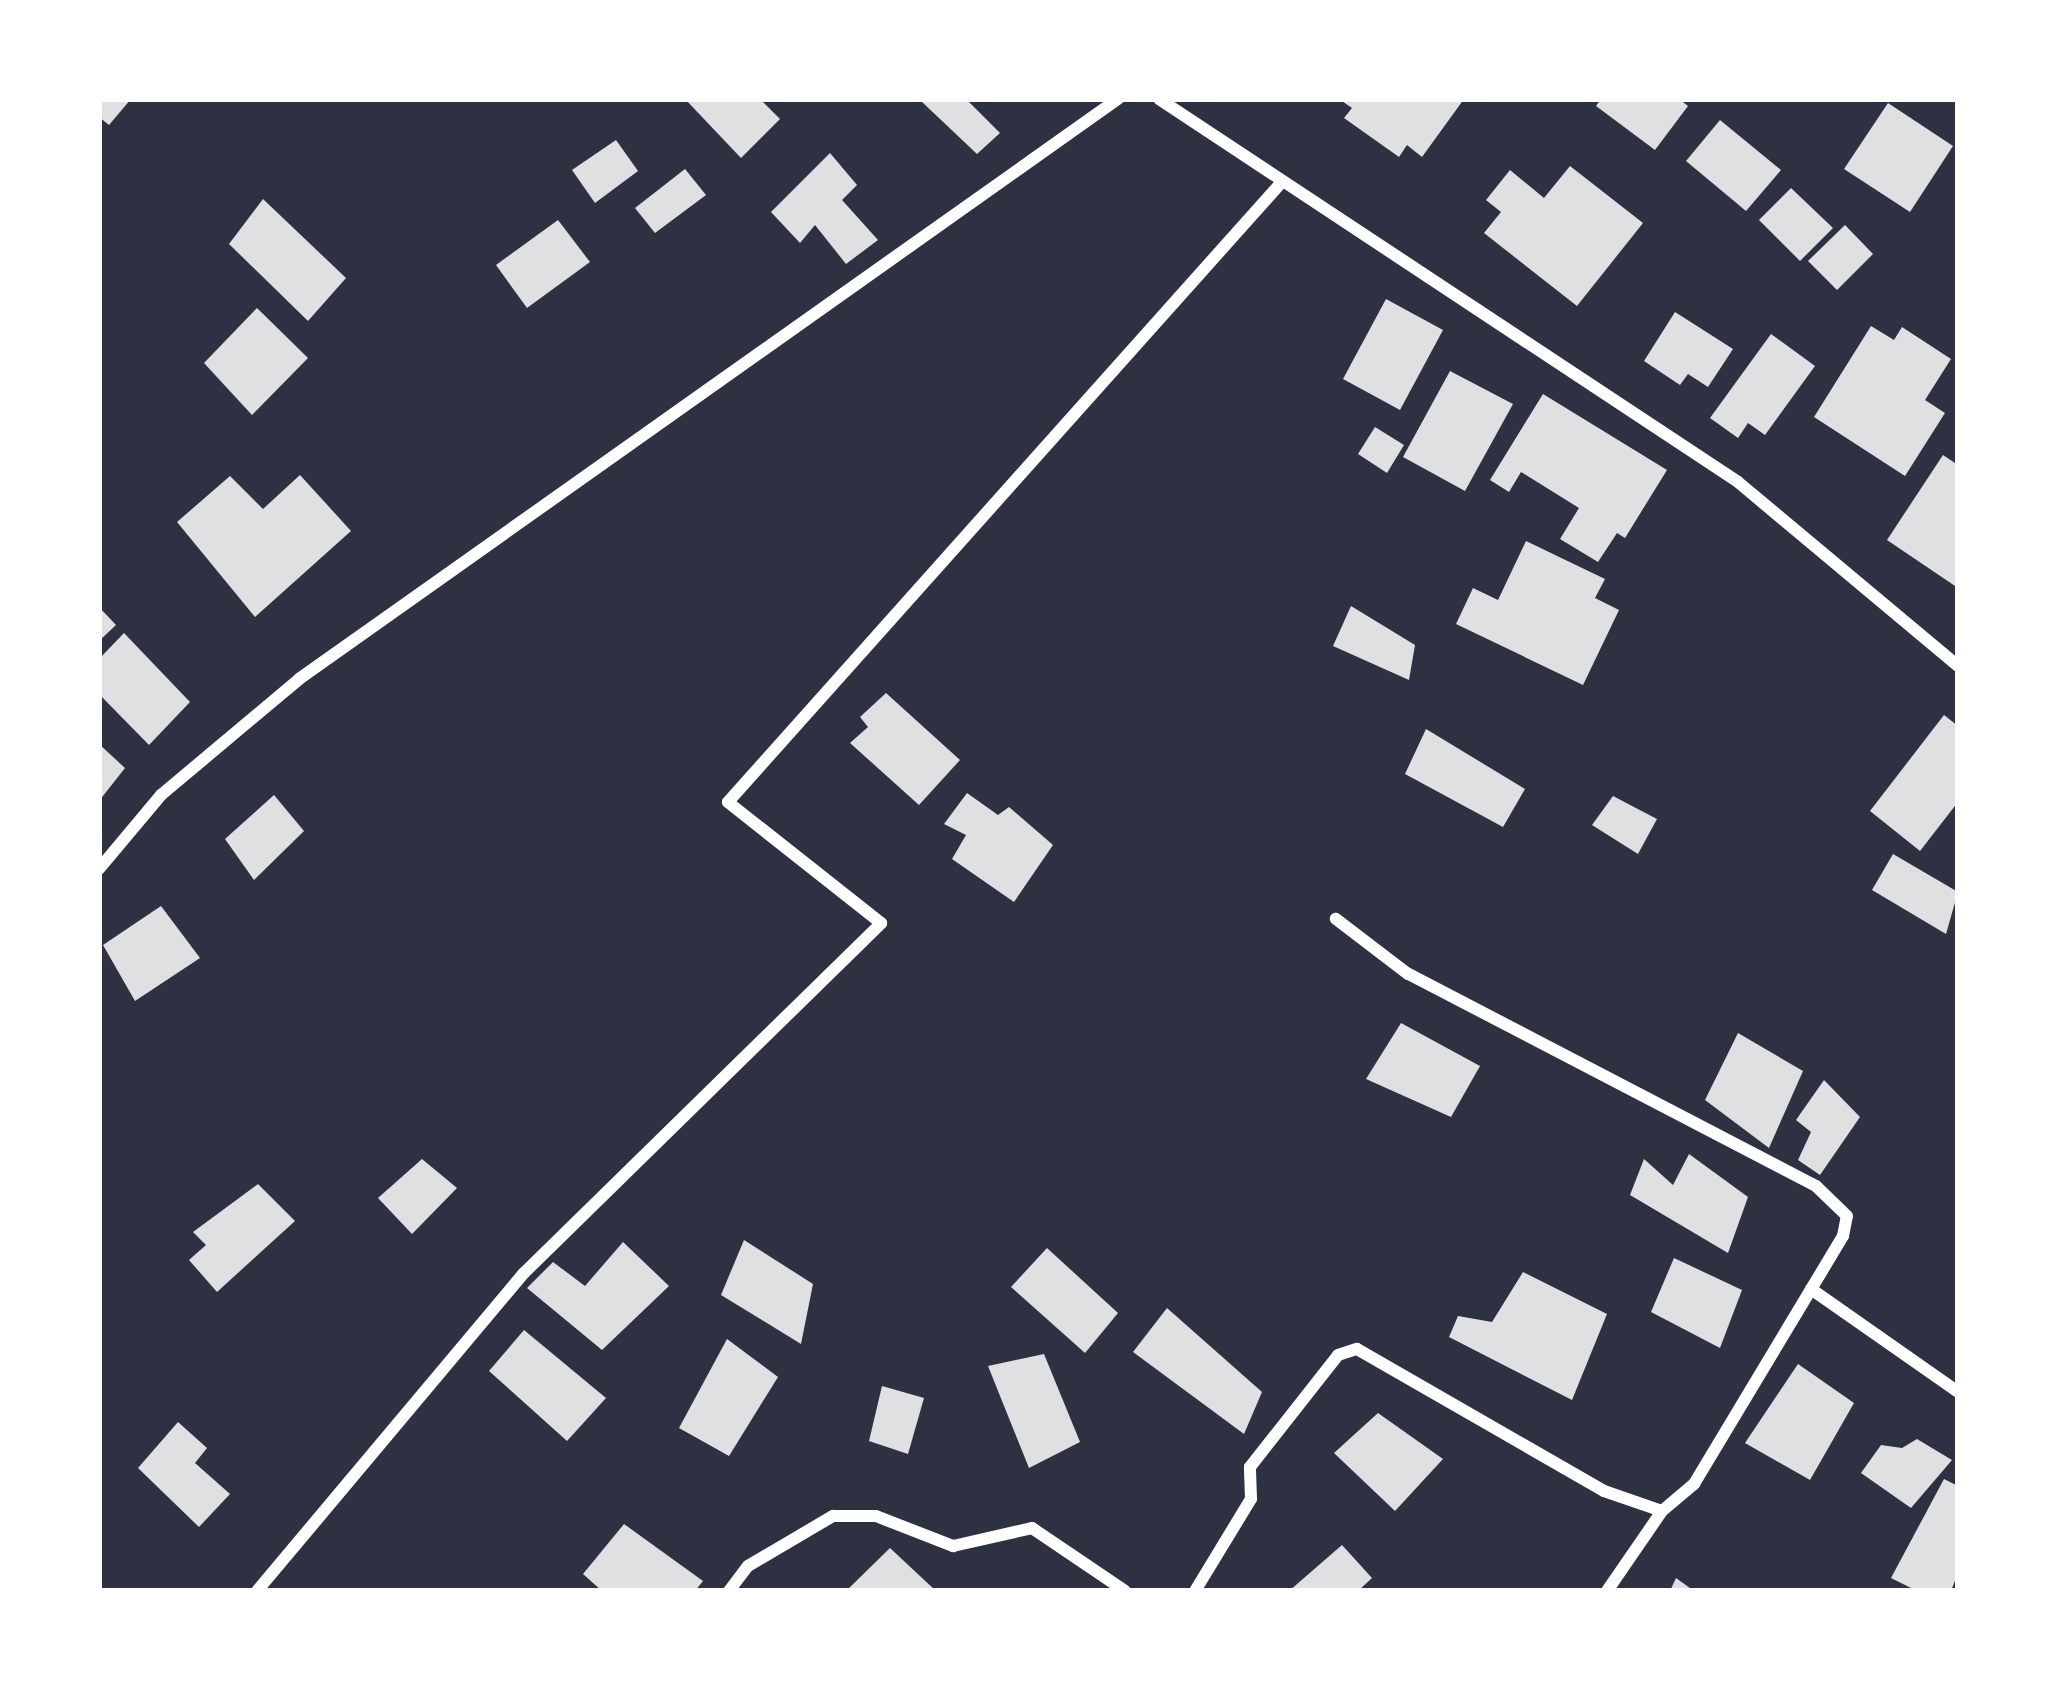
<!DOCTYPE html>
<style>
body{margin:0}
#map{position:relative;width:2057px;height:1690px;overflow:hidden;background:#2d3142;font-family:Poppins,sans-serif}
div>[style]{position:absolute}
.building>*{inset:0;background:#e0e0e3}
.minor>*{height:12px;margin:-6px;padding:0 6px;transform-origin:6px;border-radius:6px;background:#fff}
span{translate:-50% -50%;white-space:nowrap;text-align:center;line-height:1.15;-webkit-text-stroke:10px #fff;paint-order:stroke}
.frame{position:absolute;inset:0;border:102px solid #fff;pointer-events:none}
</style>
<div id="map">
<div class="building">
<div style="clip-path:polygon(99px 99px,131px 99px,109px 125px,99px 117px)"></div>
<div style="clip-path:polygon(685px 99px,760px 99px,780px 119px,741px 158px)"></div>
<div style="clip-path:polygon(966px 99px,1000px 133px,977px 154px,921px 101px)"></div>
<div style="clip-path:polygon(1339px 99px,1464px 99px,1422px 157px,1407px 145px,1399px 157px,1344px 118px,1352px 108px)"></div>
<div style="clip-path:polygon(1601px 99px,1679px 99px,1688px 106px,1655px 150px,1596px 106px)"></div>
<div style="clip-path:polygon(1888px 103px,1953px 146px,1910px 212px,1844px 169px)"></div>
<div style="clip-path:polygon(1720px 120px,1781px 170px,1746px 211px,1686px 161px)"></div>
<div style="clip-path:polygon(616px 140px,638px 171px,595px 203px,572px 170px)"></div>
<div style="clip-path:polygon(830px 153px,857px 185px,842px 200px,878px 240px,846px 264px,815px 225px,800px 243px,771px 212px)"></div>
<div style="clip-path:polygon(1570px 166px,1643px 223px,1577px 306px,1484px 233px,1501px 212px,1486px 200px,1510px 170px,1544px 198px)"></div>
<div style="clip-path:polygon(685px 169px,706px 195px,655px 233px,635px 208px)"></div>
<div style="clip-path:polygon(1791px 188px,1833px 228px,1800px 261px,1759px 220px)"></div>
<div style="clip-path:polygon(263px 199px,346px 278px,308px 321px,229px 244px)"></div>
<div style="clip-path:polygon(558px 220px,590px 262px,527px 308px,496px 265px)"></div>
<div style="clip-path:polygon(1845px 225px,1873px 254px,1837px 290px,1808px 261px)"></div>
<div style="clip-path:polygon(1386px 299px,1443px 330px,1400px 410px,1343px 379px)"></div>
<div style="clip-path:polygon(257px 308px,308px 358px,252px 415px,204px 363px)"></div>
<div style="clip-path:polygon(1675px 312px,1733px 349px,1708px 387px,1688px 374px,1680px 385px,1644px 361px)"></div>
<div style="clip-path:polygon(1871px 326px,1894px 340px,1902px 327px,1951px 359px,1925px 400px,1945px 413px,1905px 476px,1814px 417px)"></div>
<div style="clip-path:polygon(1771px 334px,1815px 366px,1765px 435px,1748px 423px,1738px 438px,1710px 418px)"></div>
<div style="clip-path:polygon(1450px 371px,1513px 404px,1465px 491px,1403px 457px)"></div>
<div style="clip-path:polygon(1543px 394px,1667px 470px,1625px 538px,1617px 533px,1598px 562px,1560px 539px,1579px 508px,1521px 472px,1509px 492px,1490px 480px)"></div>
<div style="clip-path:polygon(1375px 427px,1404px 445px,1387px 473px,1358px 454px)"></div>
<div style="clip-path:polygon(1943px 455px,1958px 465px,1958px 588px,1887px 540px)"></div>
<div style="clip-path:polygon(300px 475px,351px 531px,255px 617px,177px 522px,230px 476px,263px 509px)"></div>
<div style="clip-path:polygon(1526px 541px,1605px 579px,1595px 598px,1619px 610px,1583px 685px,1456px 624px,1473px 588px,1498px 600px)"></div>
<div style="clip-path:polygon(1351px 606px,1415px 645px,1409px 680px,1333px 646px)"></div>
<div style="clip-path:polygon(99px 607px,116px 625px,99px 641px)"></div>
<div style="clip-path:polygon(124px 633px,190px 702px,149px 745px,99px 694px,99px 659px)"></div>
<div style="clip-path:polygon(886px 693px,960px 760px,919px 805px,850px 743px,868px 727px,860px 717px)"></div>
<div style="clip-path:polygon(1944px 715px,1958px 726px,1958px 802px,1920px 851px,1870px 811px)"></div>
<div style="clip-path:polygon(1426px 729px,1525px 789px,1503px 827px,1405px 774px)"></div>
<div style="clip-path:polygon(99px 744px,125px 768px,99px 801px)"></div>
<div style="clip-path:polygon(967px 793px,998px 815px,1009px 807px,1053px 845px,1014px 902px,952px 859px,966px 835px,944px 824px)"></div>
<div style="clip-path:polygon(274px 795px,304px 831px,254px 880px,225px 839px)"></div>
<div style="clip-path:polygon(1613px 796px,1657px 819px,1638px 854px,1592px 825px)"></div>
<div style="clip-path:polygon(1893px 854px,1958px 892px,1946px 934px,1872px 890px)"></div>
<div style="clip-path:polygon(161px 906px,200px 958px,135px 1001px,103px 945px)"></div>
<div style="clip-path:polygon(1401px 1023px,1480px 1066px,1451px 1117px,1366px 1079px)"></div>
<div style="clip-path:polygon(1738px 1033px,1803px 1071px,1769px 1148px,1705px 1100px)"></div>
<div style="clip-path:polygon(1824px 1080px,1860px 1117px,1820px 1175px,1798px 1160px,1811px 1132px,1796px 1120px)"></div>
<div style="clip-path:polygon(1689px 1154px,1748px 1197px,1728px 1253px,1630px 1195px,1644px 1159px,1673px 1185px)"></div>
<div style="clip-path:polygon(422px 1159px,457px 1188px,412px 1234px,378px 1198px)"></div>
<div style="clip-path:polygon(258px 1184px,295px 1221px,217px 1292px,189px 1260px,206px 1245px,193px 1232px)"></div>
<div style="clip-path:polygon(744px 1240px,813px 1284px,801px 1344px,721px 1295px)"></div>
<div style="clip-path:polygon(623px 1242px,669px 1286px,602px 1350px,527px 1288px,553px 1262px,585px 1286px)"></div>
<div style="clip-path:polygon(1047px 1248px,1118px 1313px,1085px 1353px,1011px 1287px)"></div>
<div style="clip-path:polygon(1674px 1258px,1742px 1290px,1720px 1348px,1651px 1312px)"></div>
<div style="clip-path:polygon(1523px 1272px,1607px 1314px,1572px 1400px,1449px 1337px,1458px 1316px,1492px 1322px)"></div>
<div style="clip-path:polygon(1167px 1308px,1262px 1392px,1244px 1434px,1133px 1352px)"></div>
<div style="clip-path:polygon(524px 1330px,606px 1398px,567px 1441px,489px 1371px)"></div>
<div style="clip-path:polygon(727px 1339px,778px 1377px,729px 1456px,679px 1428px)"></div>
<div style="clip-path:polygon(1044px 1354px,1080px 1442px,1029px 1468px,988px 1366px)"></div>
<div style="clip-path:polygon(1798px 1364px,1854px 1403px,1810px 1480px,1745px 1443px)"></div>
<div style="clip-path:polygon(882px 1386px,924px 1398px,908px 1454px,869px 1441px)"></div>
<div style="clip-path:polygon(1378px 1413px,1443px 1459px,1395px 1511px,1334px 1453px)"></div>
<div style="clip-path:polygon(178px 1422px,207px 1448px,195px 1463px,230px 1494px,199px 1527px,138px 1468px)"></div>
<div style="clip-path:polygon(1917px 1439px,1952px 1460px,1911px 1508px,1861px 1473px,1881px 1445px,1902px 1448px)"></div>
<div style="clip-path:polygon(1944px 1479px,1958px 1486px,1958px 1573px,1951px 1591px,1917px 1591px,1891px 1578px)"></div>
<div style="clip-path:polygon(624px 1524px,703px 1581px,695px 1591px,602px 1591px,583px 1574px)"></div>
<div style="clip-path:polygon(1342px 1545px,1372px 1578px,1358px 1591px,1289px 1591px)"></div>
<div style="clip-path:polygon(890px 1548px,936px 1591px,846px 1591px)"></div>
<div style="clip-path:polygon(1676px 1578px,1694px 1591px,1670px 1591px)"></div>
</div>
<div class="minor">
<div style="left:1159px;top:99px;width:694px;rotate:33.48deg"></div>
<div style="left:1738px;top:482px;width:287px;rotate:39.9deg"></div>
<div style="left:99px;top:869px;width:97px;rotate:-50deg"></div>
<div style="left:161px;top:795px;width:180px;rotate:-40deg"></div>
<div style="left:299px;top:679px;width:1004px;rotate:-35.31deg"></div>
<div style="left:1811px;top:1289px;width:179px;rotate:35deg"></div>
<div style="left:257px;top:1591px;width:415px;rotate:-50deg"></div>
<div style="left:524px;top:1273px;width:500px;rotate:-44.4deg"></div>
<div style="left:881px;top:923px;width:195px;rotate:-141.7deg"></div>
<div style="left:728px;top:802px;width:829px;rotate:-48.23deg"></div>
<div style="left:729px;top:1591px;width:31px;rotate:-53deg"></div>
<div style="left:748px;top:1566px;width:99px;rotate:-30.5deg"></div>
<div style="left:833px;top:1516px;width:43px"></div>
<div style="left:876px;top:1516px;width:83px;rotate:21.3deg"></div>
<div style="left:953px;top:1546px;width:81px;rotate:-12.8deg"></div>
<div style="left:1032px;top:1528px;width:112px;rotate:34.1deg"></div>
<div style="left:1195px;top:1591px;width:108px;rotate:-58.7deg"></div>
<div style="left:1251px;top:1499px;width:32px;rotate:-92deg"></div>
<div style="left:1250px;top:1467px;width:142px;rotate:-51.8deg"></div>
<div style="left:1338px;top:1355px;width:20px;rotate:-18deg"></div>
<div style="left:1357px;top:1349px;width:285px;rotate:29.9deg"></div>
<div style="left:1604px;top:1491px;width:61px;rotate:19deg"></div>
<div style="left:1662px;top:1511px;width:42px;rotate:-40.2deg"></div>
<div style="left:1694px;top:1484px;width:289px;rotate:-59deg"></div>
<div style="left:1843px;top:1236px;width:20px;rotate:-79deg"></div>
<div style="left:1847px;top:1216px;width:43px;rotate:-135.9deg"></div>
<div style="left:1816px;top:1186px;width:460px;rotate:-152.5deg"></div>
<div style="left:1408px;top:974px;width:91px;rotate:-142.6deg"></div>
<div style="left:1607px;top:1591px;width:97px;rotate:-55.5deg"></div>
</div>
<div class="frame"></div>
</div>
